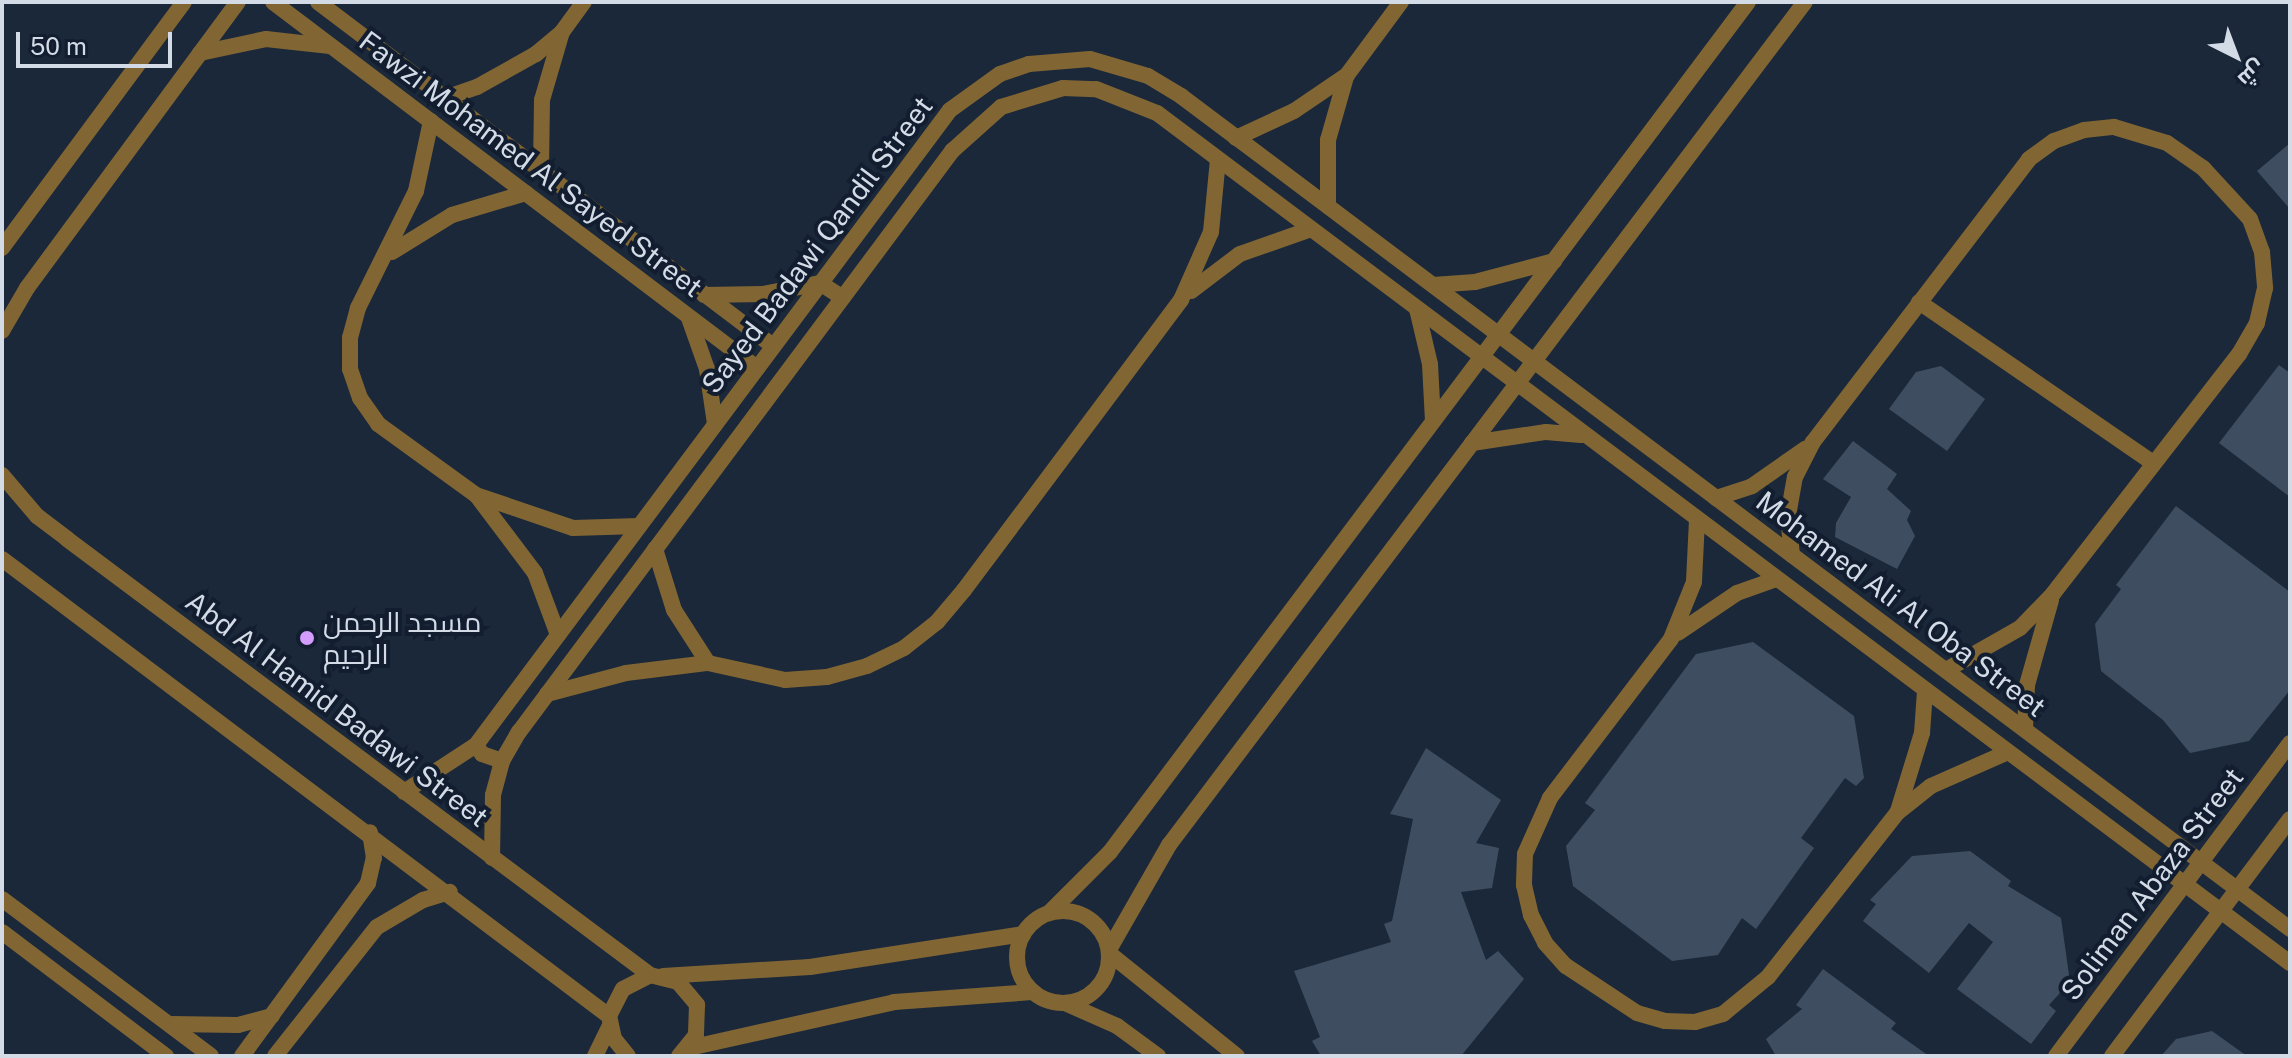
<!DOCTYPE html>
<meta charset="utf-8">
<style>
body{margin:0}
#map{position:relative;width:2292px;height:1058px;overflow:hidden;background:#1b283a;font-family:"Public Sans",Cairo,sans-serif}
div>[style]{position:absolute}
.building>*{inset:0;background:#3f4d61}
.street>*{height:16px;margin:-8px;padding:0 8px;transform-origin:8px;border-radius:8px;background:#816633}
.street>.ring{margin:-8px;padding:0;box-sizing:content-box;background:none;border:16px solid #816633;border-radius:50%}
.dots>*{width:22px;height:22px;translate:-50% -50%;box-sizing:border-box;border:4px solid #121e30;border-radius:50%}
span{translate:-50% -50%;white-space:nowrap;text-align:center;line-height:1.15;-webkit-text-stroke:8px #121e30;paint-order:stroke}
.street-label{font-size:28px;color:#d3dbe7}
.poi-label{font-size:28px;color:#d3dbe7}
.left{translate:0 -50%;text-align:left}
.frame{position:absolute;inset:0;border:4px solid #d3dbe7;pointer-events:none}
.north{position:absolute;left:2196px;top:16px;width:80px;height:80px;-webkit-text-stroke:6px #121e30;paint-order:stroke;rotate:138deg;font-size:22px;font-weight:700;line-height:32px;text-align:center;color:#d3dbe7}
.north::after{content:'';display:block;margin:auto;width:28px;height:36px;background:#d3dbe7;clip-path:polygon(50% 0,100% 100%,50% 72%,0 100%)}
.scale{position:absolute;left:16px;top:32px;width:156px;height:36px;box-sizing:border-box;border:4px solid #d3dbe7;border-top:0;padding-left:10px;font-size:24px;line-height:28px;white-space:nowrap;color:#d3dbe7;-webkit-text-stroke:6px #121e30;paint-order:stroke}
</style>
<div id="map">
<div class="building">
<div style="clip-path:polygon(2290px 143px,2290px 209px,2257px 171px)"></div>
<div style="clip-path:polygon(2279px 365px,2290px 373px,2290px 497px,2219px 443px)"></div>
<div style="clip-path:polygon(1941px 366px,1985px 399px,1947px 451px,1889px 409px,1916px 372px)"></div>
<div style="clip-path:polygon(1853px 441px,1897px 474px,1887px 489px,1911px 511px,1907px 520px,1915px 536px,1897px 569px,1835px 537px,1836px 523px,1851px 497px,1823px 479px)"></div>
<div style="clip-path:polygon(2176px 506px,2290px 592px,2290px 690px,2249px 741px,2190px 753px,2163px 720px,2101px 671px,2095px 624px,2121px 589px,2116px 585px)"></div>
<div style="clip-path:polygon(1753px 642px,1854px 716px,1864px 778px,1856px 786px,1845px 778px,1801px 838px,1814px 848px,1756px 929px,1742px 918px,1718px 955px,1672px 961px,1573px 886px,1566px 846px,1595px 810px,1585px 803px,1696px 654px)"></div>
<div style="clip-path:polygon(1426px 748px,1501px 800px,1476px 843px,1499px 848px,1492px 888px,1461px 892px,1486px 960px,1498px 951px,1524px 979px,1461px 1056px,1321px 1056px,1312px 1041px,1320px 1037px,1294px 971px,1391px 942px,1384px 924px,1392px 921px,1413px 819px,1390px 814px)"></div>
<div style="clip-path:polygon(1970px 851px,2011px 881px,2008px 886px,2061px 918px,2070px 982px,2049px 1005px,2056px 1011px,2031px 1044px,1957px 989px,1993px 942px,1969px 923px,1929px 973px,1863px 921px,1876px 904px,1870px 900px,1912px 856px)"></div>
<div style="clip-path:polygon(1823px 969px,1896px 1023px,1891px 1029px,1929px 1056px,1776px 1056px,1766px 1039px,1802px 1009px,1796px 1005px)"></div>
<div style="clip-path:polygon(2212px 1031px,2247px 1056px,2161px 1056px,2176px 1039px)"></div>
</div>
<div class="street">
<div style="left:273px;top:2px;width:607px;rotate:37.1deg"></div>
<div style="left:318px;top:2px;width:570px;rotate:37.09deg"></div>
<div style="left:200px;top:53px;width:67px;rotate:-12deg"></div>
<div style="left:266px;top:39px;width:62px;rotate:6.4deg"></div>
<div style="left:445px;top:98px;width:34px;rotate:-19deg"></div>
<div style="left:477px;top:87px;width:68px;rotate:-29.2deg"></div>
<div style="left:536px;top:54px;width:34px;rotate:-40deg"></div>
<div style="left:562px;top:32px;width:37px;rotate:-54deg"></div>
<div style="left:431px;top:121px;width:72px;rotate:102.1deg"></div>
<div style="left:416px;top:191px;width:131px;rotate:116.4deg"></div>
<div style="left:358px;top:308px;width:31px;rotate:105deg"></div>
<div style="left:350px;top:338px;width:31px;rotate:90deg"></div>
<div style="left:350px;top:369px;width:31px;rotate:71deg"></div>
<div style="left:360px;top:398px;width:32px;rotate:55deg"></div>
<div style="left:378px;top:424px;width:121px;rotate:35.9deg"></div>
<div style="left:476px;top:495px;width:102px;rotate:18.8deg"></div>
<div style="left:573px;top:528px;width:66px;rotate:-1.7deg"></div>
<div style="left:1236px;top:138px;width:64px;rotate:-25deg"></div>
<div style="left:1294px;top:111px;width:64px;rotate:-34.2deg"></div>
<div style="left:1347px;top:75px;width:91px;rotate:-53.5deg"></div>
<div style="left:541px;top:171px;width:71px;rotate:-89.2deg"></div>
<div style="left:542px;top:100px;width:68px;rotate:-73.7deg"></div>
<div style="left:1328px;top:206px;width:66px;rotate:-90deg"></div>
<div style="left:1328px;top:140px;width:66px;rotate:-74.1deg"></div>
<div style="left:2px;top:248px;width:306px;rotate:-53.5deg"></div>
<div style="left:392px;top:252px;width:70px;rotate:-31.7deg"></div>
<div style="left:452px;top:215px;width:77px;rotate:-16.6deg"></div>
<div style="left:1433px;top:285px;width:42px;rotate:-4.1deg"></div>
<div style="left:1475px;top:282px;width:82px;rotate:-14.9deg"></div>
<div style="left:1191px;top:291px;width:61px;rotate:-37.1deg"></div>
<div style="left:1240px;top:254px;width:75px;rotate:-19.4deg"></div>
<div style="left:704px;top:295px;width:59px;rotate:-1deg"></div>
<div style="left:763px;top:294px;width:58px;rotate:-10.9deg"></div>
<div style="left:820px;top:283px;width:27px;rotate:33deg"></div>
<div style="left:1919px;top:302px;width:283px;rotate:34.5deg"></div>
<div style="left:1417px;top:309px;width:57px;rotate:76.7deg"></div>
<div style="left:1430px;top:364px;width:57px;rotate:87deg"></div>
<div style="left:689px;top:318px;width:54px;rotate:70.6deg"></div>
<div style="left:707px;top:369px;width:56px;rotate:81.7deg"></div>
<div style="left:2px;top:331px;width:50px;rotate:-59.8deg"></div>
<div style="left:27px;top:288px;width:355px;rotate:-53.6deg"></div>
<div style="left:1472px;top:443px;width:75px;rotate:-8.5deg"></div>
<div style="left:1546px;top:432px;width:35px;rotate:5deg"></div>
<div style="left:2px;top:475px;width:54px;rotate:49.5deg"></div>
<div style="left:37px;top:516px;width:38px;rotate:37deg"></div>
<div style="left:67px;top:539px;width:728px;rotate:36.79deg"></div>
<div style="left:477px;top:496px;width:96px;rotate:53deg"></div>
<div style="left:535px;top:573px;width:66px;rotate:69.6deg"></div>
<div style="left:1716px;top:498px;width:38px;rotate:-18deg"></div>
<div style="left:1752px;top:486px;width:65px;rotate:-34.9deg"></div>
<div style="left:1697px;top:520px;width:62px;rotate:92.8deg"></div>
<div style="left:1694px;top:582px;width:61px;rotate:112deg"></div>
<div style="left:1671px;top:639px;width:200px;rotate:127.3deg"></div>
<div style="left:1550px;top:798px;width:61px;rotate:114.1deg"></div>
<div style="left:1525px;top:854px;width:31px;rotate:92deg"></div>
<div style="left:1524px;top:885px;width:31px;rotate:77deg"></div>
<div style="left:1531px;top:915px;width:31px;rotate:63deg"></div>
<div style="left:1545px;top:943px;width:31px;rotate:48deg"></div>
<div style="left:1566px;top:966px;width:85px;rotate:33.5deg"></div>
<div style="left:1637px;top:1013px;width:29px;rotate:16deg"></div>
<div style="left:1665px;top:1021px;width:30px;rotate:2deg"></div>
<div style="left:1695px;top:1022px;width:29px;rotate:-16deg"></div>
<div style="left:1723px;top:1014px;width:58px;rotate:-39.4deg"></div>
<div style="left:1768px;top:977px;width:209px;rotate:-51.8deg"></div>
<div style="left:1897px;top:813px;width:43px;rotate:-38.5deg"></div>
<div style="left:1931px;top:786px;width:84px;rotate:-23.8deg"></div>
<div style="left:655px;top:549px;width:64px;rotate:72.7deg"></div>
<div style="left:674px;top:610px;width:63px;rotate:57.3deg"></div>
<div style="left:1792px;top:555px;width:39px;rotate:-96deg"></div>
<div style="left:1788px;top:516px;width:40px;rotate:-80deg"></div>
<div style="left:1795px;top:477px;width:39px;rotate:-63deg"></div>
<div style="left:1813px;top:442px;width:356px;rotate:-52.6deg"></div>
<div style="left:2029px;top:159px;width:31px;rotate:-36deg"></div>
<div style="left:2054px;top:141px;width:32px;rotate:-20deg"></div>
<div style="left:2084px;top:130px;width:30px;rotate:-6deg"></div>
<div style="left:2114px;top:127px;width:55px;rotate:16.8deg"></div>
<div style="left:2167px;top:143px;width:44px;rotate:34.8deg"></div>
<div style="left:2203px;top:168px;width:69px;rotate:47.3deg"></div>
<div style="left:2250px;top:219px;width:35px;rotate:70deg"></div>
<div style="left:2262px;top:252px;width:36px;rotate:85deg"></div>
<div style="left:2265px;top:288px;width:36px;rotate:103deg"></div>
<div style="left:2257px;top:323px;width:36px;rotate:120deg"></div>
<div style="left:2239px;top:354px;width:304px;rotate:127.8deg"></div>
<div style="left:2053px;top:594px;width:47px;rotate:134.1deg"></div>
<div style="left:2020px;top:628px;width:85px;rotate:150.4deg"></div>
<div style="left:2px;top:559px;width:760px;rotate:36.98deg"></div>
<div style="left:1678px;top:633px;width:71px;rotate:-34.1deg"></div>
<div style="left:1737px;top:593px;width:41px;rotate:-19.7deg"></div>
<div style="left:547px;top:694px;width:82px;rotate:-14.9deg"></div>
<div style="left:626px;top:673px;width:83px;rotate:-7deg"></div>
<div style="left:708px;top:663px;width:79px;rotate:12.4deg"></div>
<div style="left:785px;top:680px;width:42px;rotate:-4.1deg"></div>
<div style="left:827px;top:677px;width:41px;rotate:-15.4deg"></div>
<div style="left:867px;top:666px;width:41px;rotate:-25.9deg"></div>
<div style="left:904px;top:648px;width:42px;rotate:-38.2deg"></div>
<div style="left:937px;top:622px;width:42px;rotate:-49.8deg"></div>
<div style="left:964px;top:590px;width:362px;rotate:-53.2deg"></div>
<div style="left:1181px;top:300px;width:74px;rotate:-66.2deg"></div>
<div style="left:1211px;top:232px;width:73px;rotate:-84.5deg"></div>
<div style="left:2025px;top:729px;width:44px;rotate:-87.4deg"></div>
<div style="left:2027px;top:685px;width:88px;rotate:-74.2deg"></div>
<div style="left:476px;top:745px;width:11px;rotate:56deg"></div>
<div style="left:482px;top:754px;width:21px;rotate:19deg"></div>
<div style="left:404px;top:792px;width:86px;rotate:-33.1deg"></div>
<div style="left:476px;top:745px;width:792px;rotate:-53.26deg"></div>
<div style="left:950px;top:110px;width:62px;rotate:-35.8deg"></div>
<div style="left:1000px;top:74px;width:31px;rotate:-19deg"></div>
<div style="left:1029px;top:64px;width:61px;rotate:-4.7deg"></div>
<div style="left:1090px;top:59px;width:60px;rotate:16.3deg"></div>
<div style="left:1148px;top:76px;width:39px;rotate:31deg"></div>
<div style="left:1181px;top:96px;width:1387px;rotate:36.91deg"></div>
<div style="left:1898px;top:811px;width:82px;rotate:-72.9deg"></div>
<div style="left:1922px;top:733px;width:42px;rotate:-85.9deg"></div>
<div style="left:492px;top:858px;width:63px;rotate:-89.1deg"></div>
<div style="left:493px;top:795px;width:35px;rotate:-75deg"></div>
<div style="left:502px;top:761px;width:34px;rotate:-60deg"></div>
<div style="left:519px;top:732px;width:725px;rotate:-53.3deg"></div>
<div style="left:952px;top:151px;width:66px;rotate:-41.9deg"></div>
<div style="left:1001px;top:107px;width:65px;rotate:-17deg"></div>
<div style="left:1063px;top:88px;width:33px;rotate:2deg"></div>
<div style="left:1096px;top:89px;width:66px;rotate:21.5deg"></div>
<div style="left:1157px;top:113px;width:1416px;rotate:36.88deg"></div>
<div style="left:2px;top:899px;width:261px;rotate:36.9deg"></div>
<div class="ring" style="left:1017px;top:911px;width:76px;height:76px"></div>
<div style="left:1050px;top:912px;width:85px;rotate:-45deg"></div>
<div style="left:1110px;top:852px;width:1063px;rotate:-53.11deg"></div>
<div style="left:2px;top:932px;width:206px;rotate:37.1deg"></div>
<div style="left:1110px;top:948px;width:119px;rotate:-60.2deg"></div>
<div style="left:1169px;top:845px;width:1056px;rotate:-52.97deg"></div>
<div style="left:1110px;top:954px;width:163px;rotate:38.8deg"></div>
<div style="left:663px;top:976px;width:147px;rotate:-3.5deg"></div>
<div style="left:810px;top:967px;width:216px;rotate:-8.8deg"></div>
<div style="left:1067px;top:1004px;width:55px;rotate:23.7deg"></div>
<div style="left:1117px;top:1026px;width:51px;rotate:36.2deg"></div>
<div style="left:171px;top:1024px;width:67px;rotate:0.9deg"></div>
<div style="left:238px;top:1025px;width:35px;rotate:-15deg"></div>
<div style="left:689px;top:1048px;width:210px;rotate:-12.6deg"></div>
<div style="left:894px;top:1002px;width:138px;rotate:-4.1deg"></div>
<div style="left:242px;top:1056px;width:214px;rotate:-53.9deg"></div>
<div style="left:368px;top:883px;width:26px;rotate:-77deg"></div>
<div style="left:374px;top:858px;width:26px;rotate:-99deg"></div>
<div style="left:275px;top:1056px;width:164px;rotate:-51.7deg"></div>
<div style="left:377px;top:927px;width:53px;rotate:-30.4deg"></div>
<div style="left:423px;top:900px;width:28px;rotate:-17deg"></div>
<div style="left:595px;top:1056px;width:34px;rotate:-64deg"></div>
<div style="left:628px;top:1056px;width:22px;rotate:-129deg"></div>
<div style="left:614px;top:1039px;width:24px;rotate:-102deg"></div>
<div style="left:609px;top:1016px;width:30px;rotate:-63deg"></div>
<div style="left:623px;top:989px;width:30px;rotate:-27deg"></div>
<div style="left:650px;top:975px;width:29px;rotate:14deg"></div>
<div style="left:678px;top:982px;width:30px;rotate:50deg"></div>
<div style="left:697px;top:1005px;width:30px;rotate:92deg"></div>
<div style="left:696px;top:1035px;width:27px;rotate:129deg"></div>
<div style="left:2056px;top:1056px;width:391px;rotate:-53.2deg"></div>
<div style="left:2112px;top:1056px;width:296px;rotate:-53.1deg"></div>
</div>
<div class="dots">
<div style="left:307px;top:638px;background:#d39cfd"></div>
</div>
<div class="street-label">
<span style="left:531px;top:164px;rotate:37deg">Fawzi Mohamed Al Sayed Street</span>
<span style="left:817px;top:245px;rotate:-53deg">Sayed Badawi Qandil Street</span>
<span style="left:1901px;top:604px;rotate:37deg">Mohamed Ali Al Oba Street</span>
<span style="left:337px;top:709px;rotate:37deg">Abd Al Hamid Badawi Street</span>
<span style="left:2152px;top:884px;rotate:-53deg">Soliman Abaza Street</span>
</div>
<div class="poi-label">
<span class="left" style="left:323px;top:638px">مسجد الرحمن<br>الرحيم</span>
</div>
<div class="frame"></div>
<div class="north">ش</div>
<div class="scale">50 m</div>
</div>
